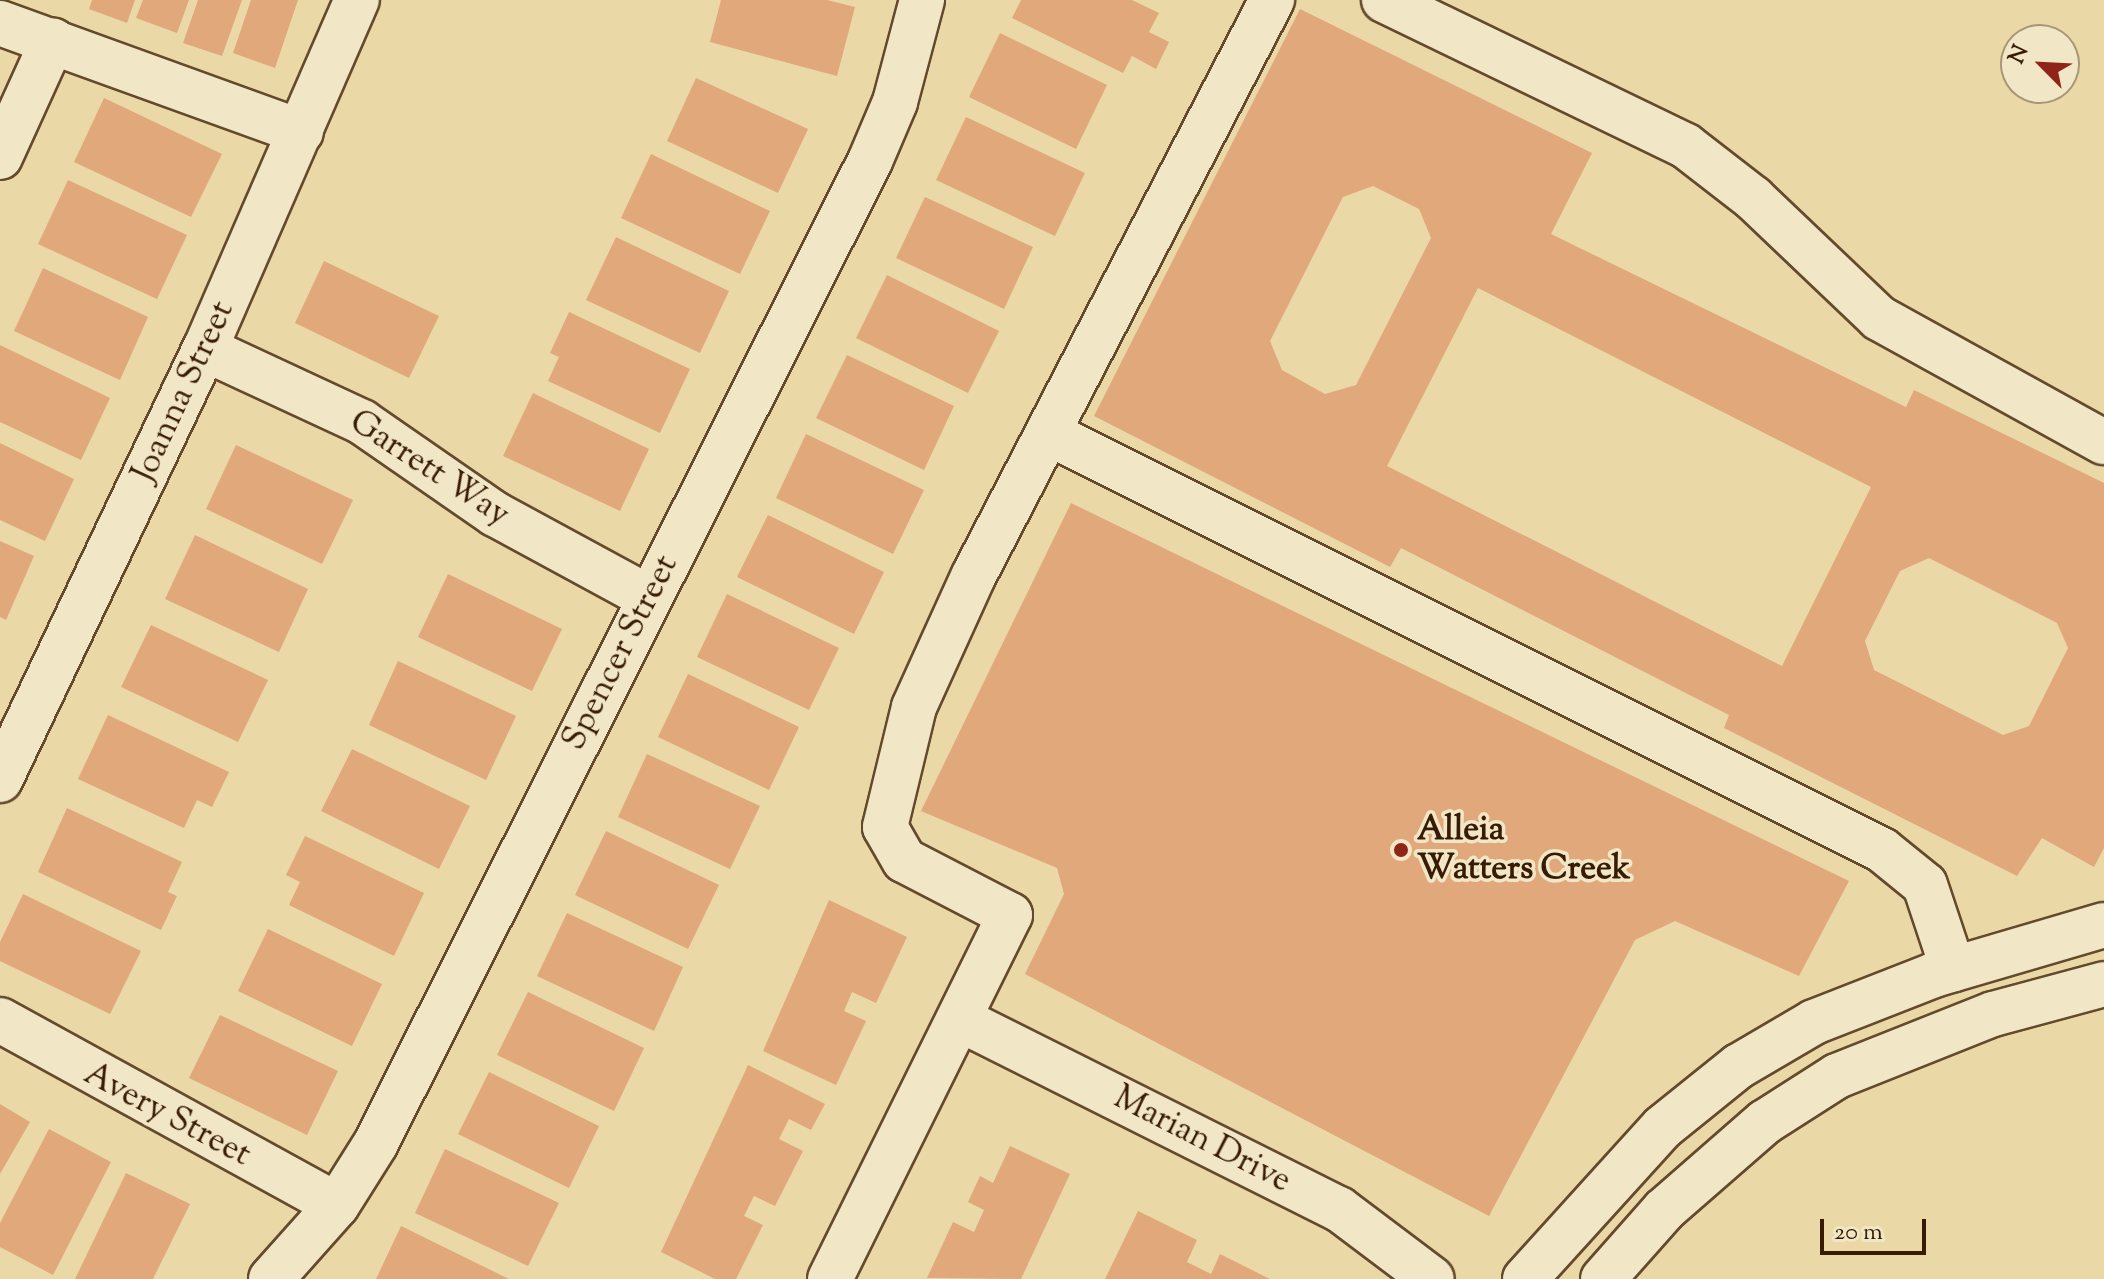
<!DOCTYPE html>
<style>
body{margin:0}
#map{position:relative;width:2104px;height:1279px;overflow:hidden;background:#ead9a7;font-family:"Sorts Mill Goudy",serif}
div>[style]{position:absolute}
.building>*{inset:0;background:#e0a87b}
.roads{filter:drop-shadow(2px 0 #644a2d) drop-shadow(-2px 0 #644a2d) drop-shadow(0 2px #644a2d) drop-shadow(0 -2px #644a2d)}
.minor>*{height:44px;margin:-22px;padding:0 22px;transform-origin:22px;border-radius:22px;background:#f1e6c6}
.dots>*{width:22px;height:22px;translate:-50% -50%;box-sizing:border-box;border:4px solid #f1e6c6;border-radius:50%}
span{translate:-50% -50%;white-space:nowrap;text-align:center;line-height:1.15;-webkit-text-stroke:7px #f1e6c6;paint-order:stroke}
.street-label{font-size:34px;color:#371b04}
.poi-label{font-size:34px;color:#371b04;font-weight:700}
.left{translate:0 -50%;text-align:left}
.north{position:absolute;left:2000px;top:24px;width:80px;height:80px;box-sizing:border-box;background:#f1e6c6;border:2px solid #a79578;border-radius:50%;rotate:294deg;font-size:22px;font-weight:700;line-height:32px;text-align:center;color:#371b04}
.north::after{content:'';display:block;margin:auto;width:28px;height:36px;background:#8f2418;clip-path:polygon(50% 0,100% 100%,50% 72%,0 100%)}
.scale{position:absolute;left:1820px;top:1219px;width:106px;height:36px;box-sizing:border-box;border:4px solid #371b04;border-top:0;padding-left:10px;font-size:24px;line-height:28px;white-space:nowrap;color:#371b04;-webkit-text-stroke:6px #f1e6c6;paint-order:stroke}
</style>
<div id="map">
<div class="building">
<div style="clip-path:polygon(92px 0,135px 0,127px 23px,89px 9px)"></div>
<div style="clip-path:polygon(143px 0,189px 0,177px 33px,136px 18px)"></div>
<div style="clip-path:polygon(198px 0,242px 0,222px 56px,183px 43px)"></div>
<div style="clip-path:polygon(251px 0,298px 0,275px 68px,233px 53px)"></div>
<div style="clip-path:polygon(721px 0,827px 0,855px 7px,837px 76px,710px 42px)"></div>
<div style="clip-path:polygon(1021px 0,1132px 0,1159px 13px,1149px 32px,1169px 42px,1156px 69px,1132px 56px,1123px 73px,1012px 18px)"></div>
<div style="clip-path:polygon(evenodd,1300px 9px,1592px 153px,1551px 234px,1906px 407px,1914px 390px,2104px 483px,2104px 848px,2094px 867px,2042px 838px,2017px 876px,1724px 728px,1729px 715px,1401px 548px,1390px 567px,1094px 416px,1300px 9px,1373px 186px,1419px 209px,1431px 238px,1356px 385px,1325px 394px,1282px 370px,1270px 341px,1343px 197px,1373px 186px,1300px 9px,1478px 288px,1871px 487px,1782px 666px,1387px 466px,1478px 288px,1300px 9px,1929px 558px,2057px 623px,2068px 648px,2029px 726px,2003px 735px,1874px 670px,1865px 641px,1900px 571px,1929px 558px)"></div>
<div style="clip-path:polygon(1000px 33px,1107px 85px,1076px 149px,969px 97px)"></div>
<div style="clip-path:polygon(696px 78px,808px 129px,778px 193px,667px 141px)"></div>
<div style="clip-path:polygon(104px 98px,222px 154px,191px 217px,74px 162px)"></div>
<div style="clip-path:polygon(966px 117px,1085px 173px,1055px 236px,936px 180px)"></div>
<div style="clip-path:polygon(651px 154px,770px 211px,740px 274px,621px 218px)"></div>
<div style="clip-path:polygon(68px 180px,187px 235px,157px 299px,38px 244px)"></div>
<div style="clip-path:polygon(925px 197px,1033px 247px,1004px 309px,896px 258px)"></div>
<div style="clip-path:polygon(616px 237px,729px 291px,700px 353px,586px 300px)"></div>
<div style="clip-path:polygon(324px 261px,439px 316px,409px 378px,295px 323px)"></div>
<div style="clip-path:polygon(43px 268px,148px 317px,120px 380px,14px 331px)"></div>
<div style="clip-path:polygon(887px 275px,999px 331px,968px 393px,856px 338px)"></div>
<div style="clip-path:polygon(569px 312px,690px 369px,660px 433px,548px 381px,559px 357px,550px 353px)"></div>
<div style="clip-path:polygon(0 345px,110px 398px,81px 460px,0 422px)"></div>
<div style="clip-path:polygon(847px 355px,954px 406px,924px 470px,816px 418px)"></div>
<div style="clip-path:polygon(533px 393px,649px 449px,620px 511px,503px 456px)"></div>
<div style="clip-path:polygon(806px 434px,924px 490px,893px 554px,776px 498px)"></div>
<div style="clip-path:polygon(0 443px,74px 479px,45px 541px,0 520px)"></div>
<div style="clip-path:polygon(236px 445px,353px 500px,322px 564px,206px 509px)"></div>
<div style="clip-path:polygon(1071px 503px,1849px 881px,1799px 976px,1675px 921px,1635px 940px,1489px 1216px,1025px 974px,1064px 894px,1057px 868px,921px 811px)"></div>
<div style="clip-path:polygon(768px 515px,884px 572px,854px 634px,737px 577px)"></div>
<div style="clip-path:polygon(195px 535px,308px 589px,279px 652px,165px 599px)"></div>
<div style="clip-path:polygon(0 541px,34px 556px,6px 620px,0 617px)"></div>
<div style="clip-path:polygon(448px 574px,562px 629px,532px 691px,418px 637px)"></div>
<div style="clip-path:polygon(727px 594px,839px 648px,809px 710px,697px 657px)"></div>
<div style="clip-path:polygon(151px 625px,268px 680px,238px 742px,121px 687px)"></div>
<div style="clip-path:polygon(398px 661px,516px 716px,486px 780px,369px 725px)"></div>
<div style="clip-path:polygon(688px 674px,799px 727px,769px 790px,658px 737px)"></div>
<div style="clip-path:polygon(108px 715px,229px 772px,212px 807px,197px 800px,184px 828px,78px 779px)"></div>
<div style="clip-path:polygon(352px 749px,470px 806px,439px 869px,321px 811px)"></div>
<div style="clip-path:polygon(647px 754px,760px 806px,730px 869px,618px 817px)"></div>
<div style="clip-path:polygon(67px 808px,182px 862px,168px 892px,177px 896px,161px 930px,38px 872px)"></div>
<div style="clip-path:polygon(606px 831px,719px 885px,688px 949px,575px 895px)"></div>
<div style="clip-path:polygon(305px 836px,424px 893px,394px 956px,289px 905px,300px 882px,286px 875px)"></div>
<div style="clip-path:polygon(23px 894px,141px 951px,110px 1014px,0 961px,0 942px)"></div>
<div style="clip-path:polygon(829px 900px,907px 937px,876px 1003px,852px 992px,844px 1011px,866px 1021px,836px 1085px,763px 1051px)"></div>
<div style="clip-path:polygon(567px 913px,683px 967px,654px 1031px,537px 976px)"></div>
<div style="clip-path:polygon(268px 929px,382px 984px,352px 1046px,238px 991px)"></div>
<div style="clip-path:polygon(528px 992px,644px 1048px,614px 1111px,497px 1055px)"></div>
<div style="clip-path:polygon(220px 1015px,338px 1071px,307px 1135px,189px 1078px)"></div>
<div style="clip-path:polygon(748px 1065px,825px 1104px,811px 1130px,789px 1119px,779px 1139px,803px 1151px,775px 1206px,754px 1196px,744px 1216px,763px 1225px,736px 1279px,715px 1279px,661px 1252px)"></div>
<div style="clip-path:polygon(489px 1072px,599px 1126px,569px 1188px,458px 1134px)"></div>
<div style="clip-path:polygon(0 1104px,30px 1122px,0 1174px)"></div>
<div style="clip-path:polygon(49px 1129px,111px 1162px,53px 1275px,0 1247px,0 1223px)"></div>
<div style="clip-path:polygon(1010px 1146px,1070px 1174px,1021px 1279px,927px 1278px,953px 1222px,974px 1232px,984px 1210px,968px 1202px,980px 1176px,993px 1183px)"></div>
<div style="clip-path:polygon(445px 1149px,559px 1203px,528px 1266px,415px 1213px)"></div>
<div style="clip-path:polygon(126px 1173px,190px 1204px,153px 1279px,75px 1279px)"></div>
<div style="clip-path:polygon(1138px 1211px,1197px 1240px,1187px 1262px,1211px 1274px,1220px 1254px,1270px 1279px,1105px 1279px)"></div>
<div style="clip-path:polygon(401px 1226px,509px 1279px,376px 1279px)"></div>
</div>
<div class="roads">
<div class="minor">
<div style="left:1384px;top:0;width:335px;rotate:25.8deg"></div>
<div style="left:1686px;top:146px;width:85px;rotate:37.8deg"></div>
<div style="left:1753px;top:198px;width:174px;rotate:43.6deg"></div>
<div style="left:1879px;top:318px;width:257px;rotate:28.9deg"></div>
<div style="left:0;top:23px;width:320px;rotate:19.9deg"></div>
<div style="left:0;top:157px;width:128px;rotate:-65.6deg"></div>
<div style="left:205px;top:349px;width:173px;rotate:24.9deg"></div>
<div style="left:362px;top:422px;width:162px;rotate:34.7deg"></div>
<div style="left:495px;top:514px;width:174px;rotate:28.5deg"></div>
<div style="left:1050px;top:434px;width:930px;rotate:26.57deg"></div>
<div style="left:1882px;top:850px;width:55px;rotate:39.1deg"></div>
<div style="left:1925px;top:885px;width:89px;rotate:71.6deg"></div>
<div style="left:0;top:780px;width:477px;rotate:-64.6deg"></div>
<div style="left:205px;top:349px;width:381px;rotate:-66.5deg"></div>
<div style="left:0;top:1020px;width:384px;rotate:28.8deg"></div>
<div style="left:961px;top:1020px;width:423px;rotate:26.6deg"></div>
<div style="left:1339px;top:1209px;width:116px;rotate:37deg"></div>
<div style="left:271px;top:1279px;width:99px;rotate:-48.3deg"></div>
<div style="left:337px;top:1205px;width:73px;rotate:-57.8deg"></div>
<div style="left:376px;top:1143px;width:1099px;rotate:-63.3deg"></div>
<div style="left:870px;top:161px;width:64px;rotate:-67deg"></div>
<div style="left:895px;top:102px;width:106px;rotate:-75.2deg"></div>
<div style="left:830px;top:1279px;width:406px;rotate:-63.7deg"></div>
<div style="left:1010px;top:915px;width:119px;rotate:-152.6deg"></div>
<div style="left:904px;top:860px;width:38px;rotate:-120deg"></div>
<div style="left:885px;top:827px;width:123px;rotate:-76.4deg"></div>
<div style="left:914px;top:707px;width:145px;rotate:-65.6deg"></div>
<div style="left:974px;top:575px;width:648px;rotate:-62.6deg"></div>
<div style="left:1525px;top:1279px;width:205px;rotate:-47.8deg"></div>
<div style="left:1663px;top:1127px;width:97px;rotate:-38.8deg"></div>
<div style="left:1739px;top:1066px;width:87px;rotate:-30.4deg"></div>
<div style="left:1814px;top:1022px;width:129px;rotate:-21.4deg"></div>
<div style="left:1934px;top:975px;width:177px;rotate:-16.4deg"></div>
<div style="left:1603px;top:1279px;width:92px;rotate:-48.5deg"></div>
<div style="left:1664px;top:1210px;width:134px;rotate:-41.1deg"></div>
<div style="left:1765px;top:1122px;width:85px;rotate:-32.6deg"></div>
<div style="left:1837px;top:1076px;width:168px;rotate:-21.7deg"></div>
<div style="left:1993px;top:1014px;width:115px;rotate:-15.1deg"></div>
</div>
</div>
<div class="dots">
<div style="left:1401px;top:850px;background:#8f2418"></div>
</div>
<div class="street-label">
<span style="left:184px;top:392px;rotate:-65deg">Joanna Street</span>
<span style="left:429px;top:469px;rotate:33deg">Garrett Way</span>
<span style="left:621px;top:653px;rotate:-63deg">Spencer Street</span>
<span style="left:167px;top:1115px;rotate:28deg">Avery Street</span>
<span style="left:1202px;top:1140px;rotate:27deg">Marian Drive</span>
</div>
<div class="poi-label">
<span class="left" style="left:1417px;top:850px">Alleia<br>Watters Creek</span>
</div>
<div class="north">N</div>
<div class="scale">20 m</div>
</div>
